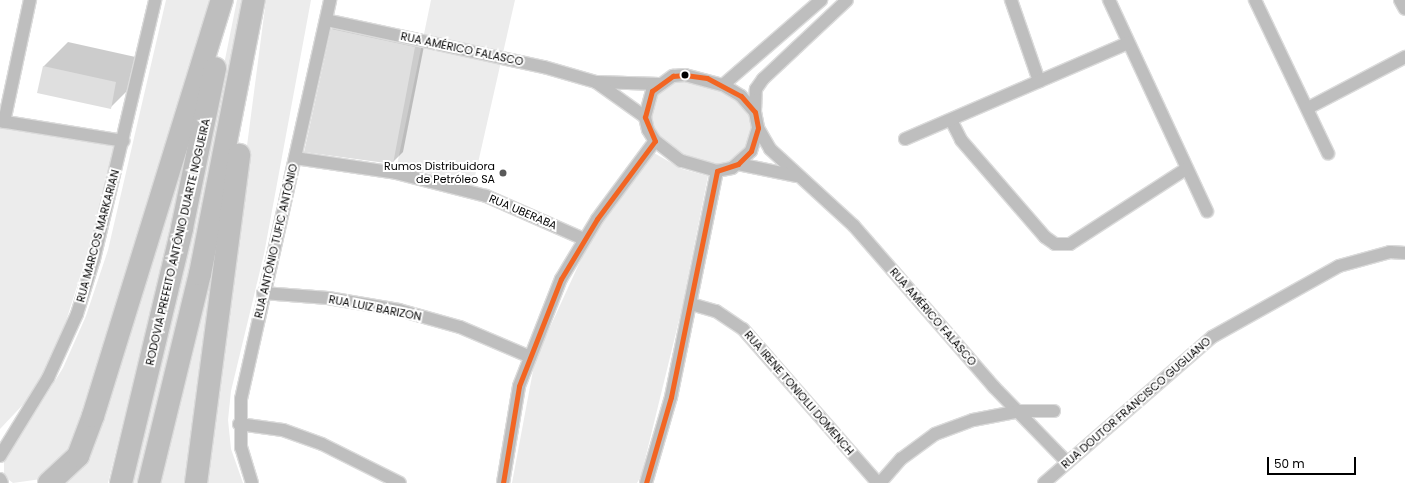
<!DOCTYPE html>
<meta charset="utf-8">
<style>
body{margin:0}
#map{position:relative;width:1405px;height:483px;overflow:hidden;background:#fff;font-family:Poppins,sans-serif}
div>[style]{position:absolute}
.green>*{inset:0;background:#ececec}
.shadow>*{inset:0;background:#0003}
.building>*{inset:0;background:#dfdfdf}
.roads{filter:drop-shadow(1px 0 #dbdbdb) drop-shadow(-1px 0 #dbdbdb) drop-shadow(0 1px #dbdbdb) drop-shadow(0 -1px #dbdbdb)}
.minor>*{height:12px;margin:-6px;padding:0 6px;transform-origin:6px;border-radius:6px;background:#bebebe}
.motorway>*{height:22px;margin:-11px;padding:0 11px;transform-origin:11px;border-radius:11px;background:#bebebe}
.bus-1>*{height:5px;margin:-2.5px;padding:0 2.5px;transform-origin:2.5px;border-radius:2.5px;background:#f26522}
.dots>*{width:11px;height:11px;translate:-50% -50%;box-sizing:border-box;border:2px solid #fff;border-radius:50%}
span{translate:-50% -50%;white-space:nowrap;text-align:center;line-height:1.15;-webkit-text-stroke:4px #fff;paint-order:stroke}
.street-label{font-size:11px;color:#000}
.poi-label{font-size:11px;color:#000}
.right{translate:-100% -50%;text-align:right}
.scale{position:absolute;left:1267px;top:457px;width:89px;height:18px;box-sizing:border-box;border:2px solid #000;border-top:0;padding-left:5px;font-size:12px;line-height:14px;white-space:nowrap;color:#000;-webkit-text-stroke:3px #fff;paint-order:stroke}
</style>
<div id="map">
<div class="green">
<div style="clip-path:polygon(166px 0,214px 0,72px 454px,41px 479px,13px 483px,4px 476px,4px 462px,63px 368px,86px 316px,108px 250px)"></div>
<div style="clip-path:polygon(237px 0,247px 0,225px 118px,141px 483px,130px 483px,214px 114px)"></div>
<div style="clip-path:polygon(266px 0,311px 0,264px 254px,231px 391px,228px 420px,231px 449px,243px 483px,203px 483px)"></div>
<div style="clip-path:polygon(431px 0,515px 0,473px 185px,397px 165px)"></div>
<div style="clip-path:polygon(674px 79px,724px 89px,752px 113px,754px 127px,748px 150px,735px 163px,717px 168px,682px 158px,658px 140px,649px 114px,654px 93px)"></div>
<div style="clip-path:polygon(0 121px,123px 141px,48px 378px,0 429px)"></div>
<div style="clip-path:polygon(183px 151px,187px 152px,156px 291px,108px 483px,59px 483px)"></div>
<div style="clip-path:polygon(654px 153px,682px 169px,708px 176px,681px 312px,641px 476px,637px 483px,512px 483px,535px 360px,589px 242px)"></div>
<div style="clip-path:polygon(227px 207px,187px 483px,160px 483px,193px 354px)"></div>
</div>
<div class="shadow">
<div style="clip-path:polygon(343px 19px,426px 36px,403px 152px,392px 163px,332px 29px)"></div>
<div style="clip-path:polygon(68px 42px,140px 58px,135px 83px,110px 108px,43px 67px)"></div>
</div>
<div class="building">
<div style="clip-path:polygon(331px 29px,415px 47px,393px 164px,304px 152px)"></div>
<div style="clip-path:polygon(43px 66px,116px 82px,111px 109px,37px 93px)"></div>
</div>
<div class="roads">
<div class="minor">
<div style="left:1011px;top:0;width:86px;rotate:70.9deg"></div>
<div style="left:1109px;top:0;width:233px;rotate:65.1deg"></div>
<div style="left:1255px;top:0;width:170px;rotate:64.5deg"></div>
<div style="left:1400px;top:0;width:10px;rotate:61deg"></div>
<div style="left:326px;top:20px;width:223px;rotate:12.2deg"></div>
<div style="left:544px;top:67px;width:54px;rotate:16.1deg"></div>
<div style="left:596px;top:82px;width:63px;rotate:1.8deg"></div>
<div style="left:685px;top:75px;width:39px;rotate:15deg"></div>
<div style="left:723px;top:85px;width:21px;rotate:31deg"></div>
<div style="left:741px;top:96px;width:21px;rotate:49deg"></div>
<div style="left:755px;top:112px;width:16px;rotate:79deg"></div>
<div style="left:758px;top:128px;width:24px;rotate:107deg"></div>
<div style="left:751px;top:151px;width:25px;rotate:138deg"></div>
<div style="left:732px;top:168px;width:15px;rotate:169deg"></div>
<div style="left:717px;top:171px;width:37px;rotate:-164deg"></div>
<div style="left:681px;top:161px;width:33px;rotate:-142deg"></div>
<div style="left:655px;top:141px;width:13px;rotate:-122deg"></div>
<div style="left:648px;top:130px;width:13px;rotate:-103deg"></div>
<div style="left:645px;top:117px;width:27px;rotate:-75deg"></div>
<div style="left:652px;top:91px;width:26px;rotate:-36deg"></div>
<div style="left:673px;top:76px;width:12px;rotate:-5deg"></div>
<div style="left:596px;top:82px;width:60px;rotate:35.5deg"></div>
<div style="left:723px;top:85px;width:130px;rotate:-40.9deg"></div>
<div style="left:1308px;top:108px;width:110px;rotate:-27.7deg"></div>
<div style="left:755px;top:112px;width:23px;rotate:-88deg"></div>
<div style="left:756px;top:89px;width:12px;rotate:-55deg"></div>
<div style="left:763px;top:79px;width:115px;rotate:-43.2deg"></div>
<div style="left:951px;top:120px;width:22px;rotate:63deg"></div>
<div style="left:961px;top:140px;width:128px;rotate:49.1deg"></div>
<div style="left:1045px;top:237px;width:12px;rotate:35deg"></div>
<div style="left:1055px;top:244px;width:15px"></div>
<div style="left:1070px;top:244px;width:138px;rotate:-32.9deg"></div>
<div style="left:0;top:121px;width:125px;rotate:9.2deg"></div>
<div style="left:4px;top:122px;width:125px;rotate:-78deg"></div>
<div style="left:758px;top:128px;width:24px;rotate:60deg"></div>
<div style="left:770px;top:149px;width:114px;rotate:42.5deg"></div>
<div style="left:854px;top:226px;width:213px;rotate:49deg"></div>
<div style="left:994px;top:387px;width:105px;rotate:45.8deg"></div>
<div style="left:905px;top:139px;width:243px;rotate:-23.3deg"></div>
<div style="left:295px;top:158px;width:102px;rotate:8.4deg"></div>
<div style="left:396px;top:173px;width:93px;rotate:14.3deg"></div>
<div style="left:486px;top:196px;width:107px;rotate:23.7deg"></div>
<div style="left:738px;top:164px;width:59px;rotate:11.7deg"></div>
<div style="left:263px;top:293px;width:65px;rotate:4.4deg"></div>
<div style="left:328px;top:298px;width:72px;rotate:9.6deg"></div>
<div style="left:399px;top:310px;width:63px;rotate:15.6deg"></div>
<div style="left:460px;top:327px;width:74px;rotate:23.1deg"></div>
<div style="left:691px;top:304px;width:26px;rotate:16deg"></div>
<div style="left:716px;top:311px;width:32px;rotate:34deg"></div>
<div style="left:743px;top:329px;width:205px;rotate:48.8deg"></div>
<div style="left:239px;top:424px;width:44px;rotate:7.8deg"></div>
<div style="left:283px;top:430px;width:41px;rotate:19.7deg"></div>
<div style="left:322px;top:444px;width:87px;rotate:26.6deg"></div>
<div style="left:0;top:456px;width:92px;rotate:-58.4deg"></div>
<div style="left:48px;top:378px;width:70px;rotate:-65.6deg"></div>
<div style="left:77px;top:314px;width:58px;rotate:-72.8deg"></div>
<div style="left:94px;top:259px;width:266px;rotate:-76.7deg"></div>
<div style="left:0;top:479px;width:4px;rotate:63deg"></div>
<div style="left:252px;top:483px;width:37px;rotate:-107deg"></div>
<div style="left:241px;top:448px;width:49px;rotate:-90deg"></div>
<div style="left:241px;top:399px;width:409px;rotate:-77.4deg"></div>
<div style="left:503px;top:483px;width:98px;rotate:-80.6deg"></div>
<div style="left:519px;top:386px;width:115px;rotate:-68.6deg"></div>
<div style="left:561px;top:279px;width:70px;rotate:-59deg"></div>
<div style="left:597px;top:219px;width:97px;rotate:-53.4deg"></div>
<div style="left:646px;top:483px;width:90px;rotate:-73.8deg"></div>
<div style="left:671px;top:397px;width:231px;rotate:-78.5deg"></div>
<div style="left:880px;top:483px;width:32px;rotate:-49deg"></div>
<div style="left:901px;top:459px;width:42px;rotate:-36.3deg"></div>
<div style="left:935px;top:434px;width:40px;rotate:-20.2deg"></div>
<div style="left:973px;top:420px;width:48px;rotate:-10.8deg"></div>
<div style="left:1020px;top:411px;width:34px"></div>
<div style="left:1044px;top:483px;width:223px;rotate:-41deg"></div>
<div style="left:1212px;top:337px;width:145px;rotate:-29.2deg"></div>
<div style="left:1339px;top:266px;width:53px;rotate:-15.4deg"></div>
<div style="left:1390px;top:252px;width:15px;rotate:4deg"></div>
</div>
<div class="motorway">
<div style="left:49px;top:483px;width:40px;rotate:-43deg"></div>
<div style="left:78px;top:456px;width:43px;rotate:-69.4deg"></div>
<div style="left:93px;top:416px;width:436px;rotate:-72.8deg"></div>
<div style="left:121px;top:483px;width:262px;rotate:-76.5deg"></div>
<div style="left:182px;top:228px;width:163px;rotate:-78.3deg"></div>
<div style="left:149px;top:483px;width:215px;rotate:-76.3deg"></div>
<div style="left:200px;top:274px;width:279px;rotate:-78.9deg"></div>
<div style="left:196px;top:483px;width:331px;rotate:-82.5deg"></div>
</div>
</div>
<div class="bus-1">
<div style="left:503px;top:483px;width:98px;rotate:-80.6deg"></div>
<div style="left:519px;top:386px;width:115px;rotate:-68.6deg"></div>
<div style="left:561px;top:279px;width:70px;rotate:-59deg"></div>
<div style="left:597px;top:219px;width:97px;rotate:-53.4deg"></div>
<div style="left:655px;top:141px;width:26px;rotate:-113deg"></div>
<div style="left:645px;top:117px;width:27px;rotate:-75deg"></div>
<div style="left:652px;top:91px;width:26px;rotate:-36deg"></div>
<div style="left:673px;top:76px;width:12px;rotate:-5deg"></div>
<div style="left:685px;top:75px;width:22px;rotate:8deg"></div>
<div style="left:707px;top:78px;width:38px;rotate:28deg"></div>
<div style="left:741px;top:96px;width:21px;rotate:49deg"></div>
<div style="left:755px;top:112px;width:16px;rotate:79deg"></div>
<div style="left:758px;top:128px;width:24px;rotate:107deg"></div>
<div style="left:751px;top:151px;width:18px;rotate:135deg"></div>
<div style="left:738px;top:164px;width:22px;rotate:162deg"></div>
<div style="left:717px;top:171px;width:231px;rotate:101.5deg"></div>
<div style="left:671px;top:397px;width:90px;rotate:106.2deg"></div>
</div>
<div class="dots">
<div style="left:685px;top:75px;background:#000"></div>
<div style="left:503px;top:173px;background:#595959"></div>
</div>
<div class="street-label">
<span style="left:462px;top:49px;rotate:12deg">RUA AMÉRICO FALASCO</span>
<span style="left:523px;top:212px;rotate:23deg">RUA UBERABA</span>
<span style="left:98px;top:236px;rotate:-75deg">RUA MARCOS MARKARIAN</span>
<span style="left:276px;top:241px;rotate:-77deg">RUA ANTÔNIO TUFIC ANTÔNIO</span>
<span style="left:178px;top:242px;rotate:-77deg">RODOVIA PREFEITO ANTÔNIO DUARTE NOGUEIRA</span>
<span style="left:375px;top:308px;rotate:11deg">RUA LUIZ BARIZON</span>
<span style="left:933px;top:317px;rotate:49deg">RUA AMÉRICO FALASCO</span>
<span style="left:799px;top:393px;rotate:49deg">RUA IRENE TONIOLLI DOMENCH</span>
<span style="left:1136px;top:403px;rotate:-41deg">RUA DOUTOR FRANCISCO GUGLIANO</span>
</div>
<div class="poi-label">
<span class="right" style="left:495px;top:173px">Rumos Distribuidora<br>de Petróleo SA</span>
</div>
<div class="scale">50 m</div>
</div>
